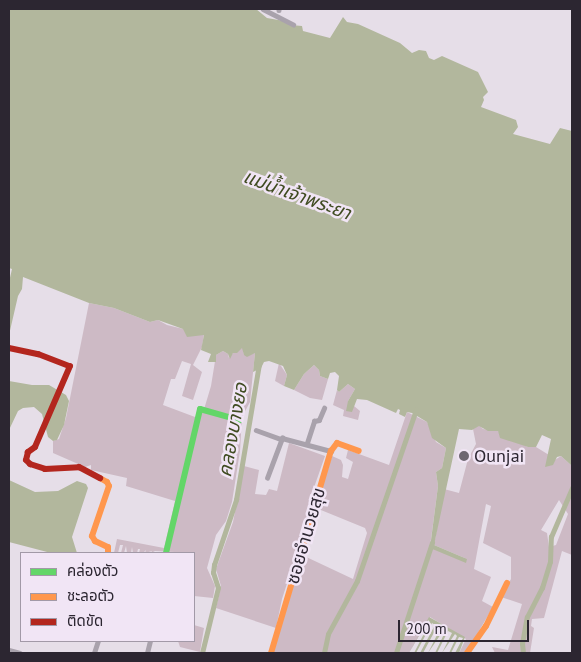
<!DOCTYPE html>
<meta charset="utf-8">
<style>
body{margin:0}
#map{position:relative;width:581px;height:662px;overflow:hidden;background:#e6dee8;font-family:"PT Sans","Noto Sans Thai",sans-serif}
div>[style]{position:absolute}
.green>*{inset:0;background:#cdbac5}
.water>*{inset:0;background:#b2b79d}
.canal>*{height:4.5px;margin:-2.25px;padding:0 2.25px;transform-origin:2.25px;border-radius:2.25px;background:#b2b79d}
.street>*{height:4.5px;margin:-2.25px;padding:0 2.25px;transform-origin:2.25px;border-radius:2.25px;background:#a9a2ac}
.fast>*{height:6px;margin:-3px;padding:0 3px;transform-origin:3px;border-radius:3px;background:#63d668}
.slow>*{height:6px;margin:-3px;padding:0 3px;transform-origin:3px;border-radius:3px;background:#ff974d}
.jam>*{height:6px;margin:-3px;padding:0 3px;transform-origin:3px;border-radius:3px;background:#b3261e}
.dots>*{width:14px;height:14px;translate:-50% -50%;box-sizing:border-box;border:2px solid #f1e5f5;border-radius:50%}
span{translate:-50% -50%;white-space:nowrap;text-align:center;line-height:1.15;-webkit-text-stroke:5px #f1e5f5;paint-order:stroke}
.poi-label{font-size:18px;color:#2c2631}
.left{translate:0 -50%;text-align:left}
.street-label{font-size:18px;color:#2c2631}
.water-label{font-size:19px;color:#404c22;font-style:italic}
.frame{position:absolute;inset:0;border:10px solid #2c2631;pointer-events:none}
.legend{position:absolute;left:20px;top:552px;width:175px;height:90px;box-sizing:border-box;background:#f1e5f5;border:1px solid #a299a7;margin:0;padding:6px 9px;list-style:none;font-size:15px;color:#2c2631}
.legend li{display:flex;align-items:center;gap:10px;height:25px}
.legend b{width:25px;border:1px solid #a299a7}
.scale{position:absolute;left:398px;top:620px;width:131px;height:22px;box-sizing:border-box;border:2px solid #2c2631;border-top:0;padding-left:6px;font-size:15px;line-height:18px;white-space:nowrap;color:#2c2631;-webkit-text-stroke:4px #f1e5f5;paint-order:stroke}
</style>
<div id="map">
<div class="green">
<div style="clip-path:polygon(89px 303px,114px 308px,150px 322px,158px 320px,167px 325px,204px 334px,202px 347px,193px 365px,202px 372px,193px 400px,182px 396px,191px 364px,182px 361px,175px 379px,171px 379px,163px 405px,195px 417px,202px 413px,205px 406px,211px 386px,216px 355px,223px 351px,228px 354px,229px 358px,233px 353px,243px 347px,244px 355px,255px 353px,250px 402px,242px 417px,240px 451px,232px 502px,226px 521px,216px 535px,207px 568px,215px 586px,213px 598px,194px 596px,194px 553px,155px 551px,151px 553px,152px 551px,145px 553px,146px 550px,143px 553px,139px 553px,140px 549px,138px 549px,137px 553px,133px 553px,132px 547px,131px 553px,127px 553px,126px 546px,124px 553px,121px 553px,123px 545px,120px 545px,118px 553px,114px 553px,117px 539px,164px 548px,175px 501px,126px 486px,127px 478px,91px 470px,91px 465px,85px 467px,53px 453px,53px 441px,59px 439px,66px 418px)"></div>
<div style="clip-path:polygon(279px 363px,287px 375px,284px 386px,275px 381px)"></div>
<div style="clip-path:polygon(314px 365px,319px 370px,320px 376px,328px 379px,322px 400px,310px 398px,294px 390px,304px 374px)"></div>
<div style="clip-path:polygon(348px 384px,355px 389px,348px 401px,360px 411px,358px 420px,343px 416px,344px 410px,333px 405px,337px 390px,339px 392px)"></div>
<div style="clip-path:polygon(evenodd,407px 412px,427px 422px,436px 442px,446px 448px,442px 468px,436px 472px,438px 486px,430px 547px,467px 559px,434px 545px,444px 489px,459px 493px,468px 459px,476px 444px,473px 429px,479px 425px,483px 429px,498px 431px,500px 434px,528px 447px,536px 447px,549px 455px,546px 466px,561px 456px,572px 466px,572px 555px,562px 551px,544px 618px,532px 619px,531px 626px,534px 628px,530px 653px,495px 653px,492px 647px,508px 650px,522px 604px,501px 597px,511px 579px,511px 557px,483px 543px,491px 506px,486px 504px,474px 569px,491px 577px,482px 601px,493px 607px,466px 653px,459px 653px,466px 639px,430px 617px,409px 653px,273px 653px,302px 555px,353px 579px,367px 533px,365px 528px,316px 508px,332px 456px,341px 460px,343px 465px,342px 477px,348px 479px,353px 462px,346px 458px,348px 450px,389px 465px,407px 412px,559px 500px,568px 514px,556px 545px,549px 547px,547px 533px,541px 530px,559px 500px)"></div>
<div style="clip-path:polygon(289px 443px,325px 456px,310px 499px,313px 503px,282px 599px,276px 628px,216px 608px,221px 586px,216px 569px,233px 522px,244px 466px,259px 470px,255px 494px,266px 495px,269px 489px,277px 491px)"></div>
<div style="clip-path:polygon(194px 625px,204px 628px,200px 652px,180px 647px,178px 641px,194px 641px)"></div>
</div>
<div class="water">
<div style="clip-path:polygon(9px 9px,256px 9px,267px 18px,284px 21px,291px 25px,302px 26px,303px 31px,330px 38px,343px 17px,347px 22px,358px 24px,400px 43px,412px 53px,419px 50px,426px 51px,429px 58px,434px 60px,442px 56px,478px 72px,488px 92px,483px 97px,484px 100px,481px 107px,516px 120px,518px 127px,513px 134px,550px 144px,560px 128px,572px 131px,572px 466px,561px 456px,557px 457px,553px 465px,545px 467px,551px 439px,542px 435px,536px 447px,528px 447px,500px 438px,498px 431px,488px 431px,479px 426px,472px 430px,459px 429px,434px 545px,467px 559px,466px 563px,430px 548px,438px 486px,436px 472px,442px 468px,446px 448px,432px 438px,427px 422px,412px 413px,407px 412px,405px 417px,399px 414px,400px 410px,398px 409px,396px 413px,367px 400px,357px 399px,352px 412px,346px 411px,348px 401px,355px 389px,348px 384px,339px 392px,337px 390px,339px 376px,335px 372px,330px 373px,328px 379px,320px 376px,319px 370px,314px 365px,304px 374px,294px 390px,284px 386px,287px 375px,283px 366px,269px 361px,264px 362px,261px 368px,253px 372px,255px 353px,247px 357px,244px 355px,242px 348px,237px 353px,233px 353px,230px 359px,228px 354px,223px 351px,216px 355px,216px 362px,208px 362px,211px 354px,201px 350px,204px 335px,187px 337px,183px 329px,158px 320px,150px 322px,114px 308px,89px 303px,23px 277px,22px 289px,18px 296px,9px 335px,9px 282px,12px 269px,9px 268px)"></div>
<div style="clip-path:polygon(9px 381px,32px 385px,49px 385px,66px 395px,69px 401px,64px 425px,57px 440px,53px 441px,48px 437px,42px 414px,34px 407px,23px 408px,18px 411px,9px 430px)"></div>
<div style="clip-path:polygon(9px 480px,35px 492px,58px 491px,77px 481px,86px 484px,88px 488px,72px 537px,77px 553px,51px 553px,9px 542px)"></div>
<div style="clip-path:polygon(429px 617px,465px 637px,459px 653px,455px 653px,463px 638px,459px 637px,451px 653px,449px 653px,457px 636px,455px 634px,442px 653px,452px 633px,448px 631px,437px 653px,435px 653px,446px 630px,445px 628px,428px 653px,441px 627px,438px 625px,423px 653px,420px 653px,435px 625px,432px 623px,416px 653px,414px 653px,430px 622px,428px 620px,409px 653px)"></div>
</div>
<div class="canal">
<div style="left:202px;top:653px;width:67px;rotate:-76.2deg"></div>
<div style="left:218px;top:588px;width:16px;rotate:-108deg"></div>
<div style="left:213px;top:573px;width:8px;rotate:-83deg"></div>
<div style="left:214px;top:565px;width:69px;rotate:-71.3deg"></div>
<div style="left:236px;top:500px;width:138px;rotate:-80.4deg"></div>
<div style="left:324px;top:653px;width:19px;rotate:-78deg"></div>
<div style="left:328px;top:634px;width:60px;rotate:-61.3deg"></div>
<div style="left:357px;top:581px;width:181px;rotate:-71deg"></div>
<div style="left:396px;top:653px;width:116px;rotate:-71.9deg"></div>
<div style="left:523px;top:653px;width:9px;rotate:-96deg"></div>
<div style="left:522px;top:644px;width:27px;rotate:-80deg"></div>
<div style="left:527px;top:617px;width:33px;rotate:-63deg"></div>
<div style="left:542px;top:588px;width:27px;rotate:-73deg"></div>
<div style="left:550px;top:562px;width:25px;rotate:-88deg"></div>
<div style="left:551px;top:537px;width:53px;rotate:-66.8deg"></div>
</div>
<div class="street">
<div style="left:263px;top:9px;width:34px;rotate:27deg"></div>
<div style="left:279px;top:9px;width:1px;rotate:90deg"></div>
<div style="left:256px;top:430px;width:27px;rotate:20deg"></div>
<div style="left:307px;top:443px;width:23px;rotate:-72deg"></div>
<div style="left:314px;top:421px;width:5px;rotate:-11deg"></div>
<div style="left:319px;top:420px;width:13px;rotate:-67deg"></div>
<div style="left:267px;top:478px;width:43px;rotate:-69.4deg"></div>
<div style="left:282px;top:438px;width:51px;rotate:14.9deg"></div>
<div style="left:9px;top:650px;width:11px;rotate:15deg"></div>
<div style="left:94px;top:653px;width:13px;rotate:-72deg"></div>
<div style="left:147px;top:653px;width:12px;rotate:-76deg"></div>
</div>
<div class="fast">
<div style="left:166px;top:553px;width:148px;rotate:-76.7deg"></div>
<div style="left:200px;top:409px;width:41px;rotate:15.8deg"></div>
</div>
<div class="slow">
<div style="left:100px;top:478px;width:8px;rotate:30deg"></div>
<div style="left:107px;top:482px;width:4px;rotate:63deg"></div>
<div style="left:109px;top:486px;width:53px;rotate:108.8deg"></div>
<div style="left:92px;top:536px;width:6px;rotate:59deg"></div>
<div style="left:95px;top:541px;width:14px;rotate:25deg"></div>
<div style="left:108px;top:547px;width:6px;rotate:90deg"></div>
<div style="left:271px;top:653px;width:211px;rotate:-73.5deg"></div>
<div style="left:331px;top:451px;width:10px;rotate:-53deg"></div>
<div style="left:337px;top:443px;width:23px;rotate:20deg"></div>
<div style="left:467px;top:653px;width:33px;rotate:-55deg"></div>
<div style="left:486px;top:626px;width:48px;rotate:-64deg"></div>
</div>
<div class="jam">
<div style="left:9px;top:348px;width:30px;rotate:12deg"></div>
<div style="left:38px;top:354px;width:34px;rotate:21deg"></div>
<div style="left:70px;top:366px;width:88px;rotate:113.4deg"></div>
<div style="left:35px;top:447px;width:9px;rotate:144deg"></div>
<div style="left:28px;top:452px;width:8px;rotate:104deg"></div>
<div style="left:26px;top:460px;width:6px;rotate:45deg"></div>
<div style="left:30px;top:464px;width:16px;rotate:18deg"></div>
<div style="left:45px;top:469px;width:34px;rotate:-3deg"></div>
<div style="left:79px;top:467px;width:24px;rotate:28deg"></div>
</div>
<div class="dots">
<div style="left:464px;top:456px;background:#6d6671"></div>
</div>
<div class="poi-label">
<span class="left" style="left:474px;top:456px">Ounjai</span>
</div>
<div class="street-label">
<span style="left:306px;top:536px;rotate:-74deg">ซอยอำนวยสุข</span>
</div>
<div class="water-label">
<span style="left:297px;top:195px;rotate:20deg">แม่น้ำเจ้าพระยา</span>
<span style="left:233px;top:430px;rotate:-80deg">คลองบางยอ</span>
</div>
<div class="frame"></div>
<ul class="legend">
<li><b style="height:6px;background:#63d668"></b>คล่องตัว</li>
<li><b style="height:6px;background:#ff974d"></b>ชะลอตัว</li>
<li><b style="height:6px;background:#b3261e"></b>ติดขัด</li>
</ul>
<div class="scale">200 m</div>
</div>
